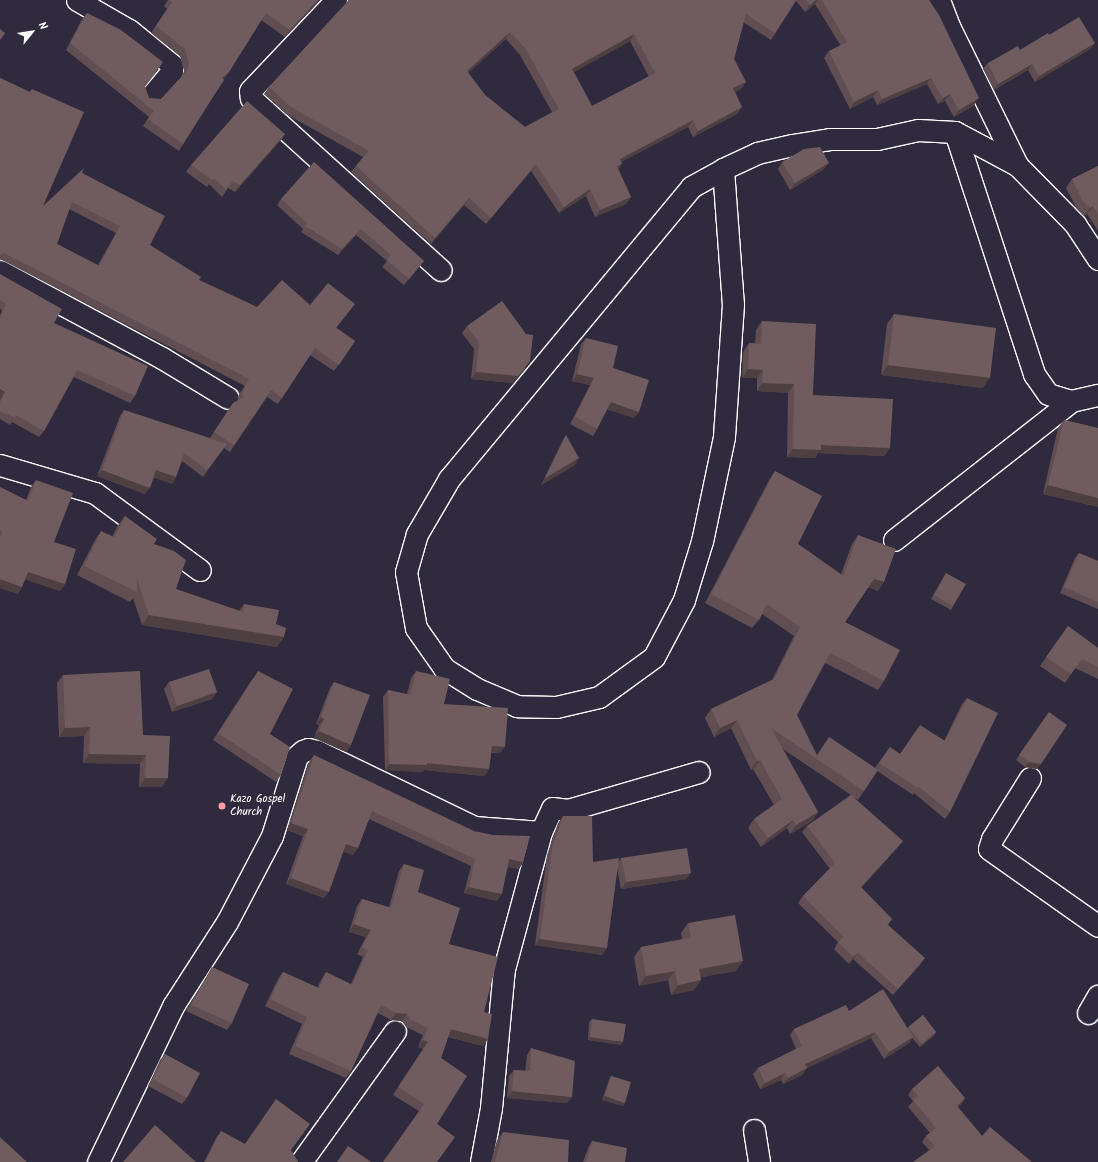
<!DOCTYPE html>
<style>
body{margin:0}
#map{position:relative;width:1098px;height:1162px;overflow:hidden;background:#2f2a3d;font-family:Kalam,sans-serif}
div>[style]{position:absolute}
.roads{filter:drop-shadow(1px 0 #fff) drop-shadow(-1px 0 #fff) drop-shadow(0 1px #fff) drop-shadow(0 -1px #fff)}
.street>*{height:21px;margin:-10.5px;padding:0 10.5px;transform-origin:10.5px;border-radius:10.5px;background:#2f2a3d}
.wall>*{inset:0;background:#604e52}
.shaded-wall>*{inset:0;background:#4e4042}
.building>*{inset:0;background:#705b5f}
.dots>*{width:11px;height:11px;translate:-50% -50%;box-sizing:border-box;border:2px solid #2f2a3d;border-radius:50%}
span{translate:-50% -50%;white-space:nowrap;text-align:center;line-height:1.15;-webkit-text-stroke:3.5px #2f2a3d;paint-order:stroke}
.poi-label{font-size:11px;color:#fff}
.left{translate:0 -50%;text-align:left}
.north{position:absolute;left:12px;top:12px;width:40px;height:40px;-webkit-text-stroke:3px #2f2a3d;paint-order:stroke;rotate:60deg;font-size:11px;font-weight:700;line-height:16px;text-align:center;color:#fff}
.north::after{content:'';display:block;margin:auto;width:14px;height:18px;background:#fff;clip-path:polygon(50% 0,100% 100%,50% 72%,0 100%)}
</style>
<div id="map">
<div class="roads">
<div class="street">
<div style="left:77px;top:0;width:60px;rotate:30deg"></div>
<div style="left:129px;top:30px;width:55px;rotate:39.1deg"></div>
<div style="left:172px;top:65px;width:6px;rotate:90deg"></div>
<div style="left:172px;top:71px;width:31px;rotate:130deg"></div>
<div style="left:336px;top:0;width:125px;rotate:133.4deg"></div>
<div style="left:250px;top:91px;width:7px;rotate:82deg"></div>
<div style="left:251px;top:98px;width:256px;rotate:42.2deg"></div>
<div style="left:939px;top:0;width:30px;rotate:69deg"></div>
<div style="left:950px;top:28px;width:153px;rotate:63.9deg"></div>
<div style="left:955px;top:132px;width:255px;rotate:71.9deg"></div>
<div style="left:1034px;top:374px;width:24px;rotate:55deg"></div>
<div style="left:1048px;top:394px;width:24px;rotate:17deg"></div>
<div style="left:723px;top:169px;width:135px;rotate:85.8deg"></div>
<div style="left:733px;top:304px;width:133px;rotate:93.9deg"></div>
<div style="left:724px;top:437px;width:106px;rotate:101.9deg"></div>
<div style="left:702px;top:541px;width:62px;rotate:107deg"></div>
<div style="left:684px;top:600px;width:64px;rotate:117.8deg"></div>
<div style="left:654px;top:657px;width:68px;rotate:144deg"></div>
<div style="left:599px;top:697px;width:44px;rotate:166.9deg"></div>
<div style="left:556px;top:707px;width:39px;rotate:-179deg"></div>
<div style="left:517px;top:706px;width:43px;rotate:-157deg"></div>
<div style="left:477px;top:689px;width:39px;rotate:-148deg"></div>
<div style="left:444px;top:668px;width:49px;rotate:-125deg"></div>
<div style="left:416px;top:628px;width:57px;rotate:-100.1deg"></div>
<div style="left:406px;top:572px;width:40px;rotate:-74deg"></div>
<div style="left:417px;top:534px;width:64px;rotate:-59.8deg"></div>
<div style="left:449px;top:479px;width:379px;rotate:-50.3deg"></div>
<div style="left:691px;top:187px;width:37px;rotate:-29deg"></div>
<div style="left:723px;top:169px;width:38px;rotate:-25deg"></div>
<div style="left:757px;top:153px;width:36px;rotate:-13deg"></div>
<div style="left:792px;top:145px;width:38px;rotate:-9deg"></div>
<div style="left:830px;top:139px;width:47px"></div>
<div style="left:877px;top:139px;width:42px;rotate:-12.4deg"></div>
<div style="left:918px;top:130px;width:37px;rotate:3deg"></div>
<div style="left:955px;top:132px;width:70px;rotate:28deg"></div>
<div style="left:1017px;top:165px;width:83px;rotate:45.5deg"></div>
<div style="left:1075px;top:224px;width:42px;rotate:56.7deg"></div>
<div style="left:0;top:271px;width:184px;rotate:28.2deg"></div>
<div style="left:162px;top:358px;width:77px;rotate:31.2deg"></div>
<div style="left:0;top:465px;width:99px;rotate:16.4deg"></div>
<div style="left:95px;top:493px;width:130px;rotate:36.3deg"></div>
<div style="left:894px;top:540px;width:225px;rotate:-38.1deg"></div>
<div style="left:1071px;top:401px;width:28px;rotate:-13deg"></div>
<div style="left:1030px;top:778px;width:72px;rotate:121.9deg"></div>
<div style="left:992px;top:839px;width:10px;rotate:107deg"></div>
<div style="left:989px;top:849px;width:133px;rotate:35.2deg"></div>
<div style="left:1088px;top:1013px;width:20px;rotate:-60deg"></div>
<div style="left:754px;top:1130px;width:32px;rotate:81deg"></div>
<div style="left:98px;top:1162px;width:173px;rotate:-64.3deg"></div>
<div style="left:173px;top:1006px;width:100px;rotate:-57.3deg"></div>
<div style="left:227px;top:922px;width:97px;rotate:-62.4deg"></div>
<div style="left:272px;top:836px;width:84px;rotate:-72.6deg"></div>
<div style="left:297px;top:756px;width:8px;rotate:-40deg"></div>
<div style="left:303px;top:751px;width:5px;rotate:-22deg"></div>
<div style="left:308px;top:749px;width:9px;rotate:13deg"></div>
<div style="left:317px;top:751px;width:174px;rotate:25.8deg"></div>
<div style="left:474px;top:827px;width:67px;rotate:4.3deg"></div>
<div style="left:301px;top:1162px;width:161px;rotate:-54.3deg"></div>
<div style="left:481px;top:1162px;width:55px;rotate:-79.5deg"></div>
<div style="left:491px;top:1108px;width:140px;rotate:-84.7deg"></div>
<div style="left:504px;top:969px;width:142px;rotate:-74.9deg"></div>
<div style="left:541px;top:832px;width:26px;rotate:-65deg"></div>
<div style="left:552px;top:808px;width:16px;rotate:7deg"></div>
<div style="left:568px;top:810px;width:136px;rotate:-16.2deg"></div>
</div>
</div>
<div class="wall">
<div style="clip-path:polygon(168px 0,320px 0,285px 37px,261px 20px,229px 72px,223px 80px,179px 151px,143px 126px,149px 117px,66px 50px,82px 19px,87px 13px,145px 87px,149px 98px,161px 99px,182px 76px,184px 71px,180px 56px,151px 33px,167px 9px,164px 6px)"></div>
<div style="clip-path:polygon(evenodd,349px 0,929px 0,974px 105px,954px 117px,945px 101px,938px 104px,927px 84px,877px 105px,873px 97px,850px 109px,824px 58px,829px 51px,841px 46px,815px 4px,805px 12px,796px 1px,771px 40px,743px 22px,734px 59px,746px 82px,741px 89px,735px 92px,742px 107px,737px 114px,693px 137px,688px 127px,621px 162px,618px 169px,631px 197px,626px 204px,595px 217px,586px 196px,559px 213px,531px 171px,486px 224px,464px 205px,431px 244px,351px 172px,356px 166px,363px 157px,286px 114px,264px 94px,269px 87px,349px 0,506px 39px,520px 55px,552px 112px,525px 127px,485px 95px,468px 73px,506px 39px,349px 0,630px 41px,649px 77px,592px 106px,574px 72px,630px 41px)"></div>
<div style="clip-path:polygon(1049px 35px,1095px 43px,1090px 49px,1035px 82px,1028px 70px,994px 90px,983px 69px,988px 63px,1020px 50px)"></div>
<div style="clip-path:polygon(evenodd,0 78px,30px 92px,32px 89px,43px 206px,82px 173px,150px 245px,199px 280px,257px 307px,310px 305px,337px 328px,355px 341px,334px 371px,310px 355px,278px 404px,267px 397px,230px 452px,224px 448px,203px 477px,182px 461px,176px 477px,172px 484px,154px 477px,145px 494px,97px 476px,120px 416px,124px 410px,210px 438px,233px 403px,238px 400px,239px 394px,245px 386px,0 259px,0 78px,69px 209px,116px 233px,98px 265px,57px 244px,69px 209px)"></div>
<div style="clip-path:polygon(285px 134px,280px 141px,235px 192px,228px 188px,222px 197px,209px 184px,207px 187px,186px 172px,191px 165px)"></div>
<div style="clip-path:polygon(314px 162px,424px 261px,404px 285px,382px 267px,387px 261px,356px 235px,338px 255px,301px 232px,303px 229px,277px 205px,281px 199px)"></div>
<div style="clip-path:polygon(782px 162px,824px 169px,790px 190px,778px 169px)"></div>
<div style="clip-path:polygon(1098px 166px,1098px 231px,1087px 214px,1084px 216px,1077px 209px,1066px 188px,1072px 179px)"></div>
<div style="clip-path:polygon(0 274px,135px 396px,130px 403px,74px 377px,44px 431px,39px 437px,12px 422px,10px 425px,0 419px,0 399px,1px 398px,0 398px,0 315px,2px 310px,0 309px)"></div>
<div style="clip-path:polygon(894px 314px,983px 388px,881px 375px,887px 324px)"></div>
<div style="clip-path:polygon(762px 321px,813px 395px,890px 448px,884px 456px,818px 453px,815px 458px,787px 457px,788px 393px,757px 391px,757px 378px,742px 378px,743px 352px,749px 343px,755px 344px,756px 330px)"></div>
<div style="clip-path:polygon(467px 326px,526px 368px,513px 383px,471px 379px,474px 349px,462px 333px)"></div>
<div style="clip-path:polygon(586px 338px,613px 368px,639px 412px,634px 418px,607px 409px,597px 429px,593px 436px,570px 424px,590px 385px,572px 381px,581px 344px)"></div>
<div style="clip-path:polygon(1064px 420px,1098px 428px,1098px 507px,1043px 494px,1058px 428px)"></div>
<div style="clip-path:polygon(566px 435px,575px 465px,541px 485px,562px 442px)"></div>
<div style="clip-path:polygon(775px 471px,798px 544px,841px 574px,852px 544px,858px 535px,878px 591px,868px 587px,845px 622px,884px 681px,878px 690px,825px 663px,797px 715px,817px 755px,829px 737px,875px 768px,890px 747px,900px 754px,944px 741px,962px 704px,967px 698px,950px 812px,945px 819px,914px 793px,913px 795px,877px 771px,858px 800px,854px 797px,898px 847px,861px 888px,892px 919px,888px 925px,921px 964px,893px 995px,853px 959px,849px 964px,834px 949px,838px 942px,798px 903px,803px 896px,830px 869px,802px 832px,807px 826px,851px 795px,783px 749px,818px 812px,812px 821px,790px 834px,787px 828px,761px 847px,748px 828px,754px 819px,774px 805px,753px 769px,751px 770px,731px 728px,714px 737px,705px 718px,711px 709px,772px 680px,794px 636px,762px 614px,759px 620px,752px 628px,705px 603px,769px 480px)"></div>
<div style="clip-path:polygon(36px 480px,54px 542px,65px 584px,60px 591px,25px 579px,22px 587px,18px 594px,0 588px,0 487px,26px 500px,31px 487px)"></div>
<div style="clip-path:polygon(125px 516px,154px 544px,176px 589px,239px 611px,244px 604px,276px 624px,284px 637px,277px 647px,142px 625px,133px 598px,130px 602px,77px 575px,95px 540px,101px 531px,112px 537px,118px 525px)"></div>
<div style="clip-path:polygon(1079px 553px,1098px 561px,1098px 609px,1060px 593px,1075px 558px)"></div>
<div style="clip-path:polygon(946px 573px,953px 606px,951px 610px,931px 599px)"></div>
<div style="clip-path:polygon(1068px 626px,1098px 648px,1098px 679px,1075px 668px,1065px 683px,1040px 666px)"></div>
<div style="clip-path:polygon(416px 671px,444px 704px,500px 753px,491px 753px,489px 769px,484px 776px,424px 770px,422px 772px,385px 770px,383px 697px,388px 690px,407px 694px,411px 678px)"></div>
<div style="clip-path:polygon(63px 675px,143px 735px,162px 787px,139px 787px,140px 764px,83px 763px,84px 736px,59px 737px,57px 683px)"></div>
<div style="clip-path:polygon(253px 678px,270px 734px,281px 775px,276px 782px,213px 740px)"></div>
<div style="clip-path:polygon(169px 682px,217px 692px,212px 699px,172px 712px,164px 689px)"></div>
<div style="clip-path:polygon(334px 682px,351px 745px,346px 752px,314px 738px,319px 725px,316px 724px,330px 688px)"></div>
<div style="clip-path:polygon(1049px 712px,1037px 769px,1025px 767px,1016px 760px)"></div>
<div style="clip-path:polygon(314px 755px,523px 862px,519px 869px,508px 867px,497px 901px,464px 893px,471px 866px,369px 819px,358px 848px,353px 855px,343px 851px,324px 898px,286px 884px,303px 836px,287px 830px,309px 762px)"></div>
<div style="clip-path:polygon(563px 816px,593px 862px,618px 862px,621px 858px,691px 873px,686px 879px,621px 889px,617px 868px,602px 955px,535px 945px,547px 855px,558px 823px)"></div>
<div style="clip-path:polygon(404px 864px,418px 892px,449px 944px,484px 1012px,488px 1039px,483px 1046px,448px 1037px,441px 1058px,467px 1076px,419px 1111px,393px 1095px,423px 1049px,418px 1047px,423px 1035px,406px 1027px,402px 1021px,391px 1020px,378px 1013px,351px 1071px,346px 1078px,289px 1054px,302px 1024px,265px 1006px,278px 979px,283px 972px,317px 988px,321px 980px,326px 972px,351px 984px,363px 957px,357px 954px,366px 937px,349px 932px,357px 906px,362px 899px,389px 907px,399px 871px)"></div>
<div style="clip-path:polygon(688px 923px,736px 971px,700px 977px,701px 980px,694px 990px,671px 995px,668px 980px,639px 986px,634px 957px,641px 947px,682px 939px,681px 933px)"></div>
<div style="clip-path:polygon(212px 967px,232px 1023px,227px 1030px,186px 1011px,208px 974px)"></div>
<div style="clip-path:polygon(849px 1011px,908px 1028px,923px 1015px,936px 1032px,934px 1036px,920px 1047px,912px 1038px,909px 1043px,884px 1059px,871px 1038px,807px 1068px,802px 1075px,783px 1084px,781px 1080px,760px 1089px,753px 1074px,758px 1068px,796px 1049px,790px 1035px,794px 1029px)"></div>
<div style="clip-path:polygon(592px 1019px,621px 1045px,588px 1040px,589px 1022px)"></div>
<div style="clip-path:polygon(531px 1048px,572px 1097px,567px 1103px,507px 1098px,509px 1076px,514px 1070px,525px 1071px,527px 1055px)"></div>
<div style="clip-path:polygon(165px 1054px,187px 1098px,182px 1104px,148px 1086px,160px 1060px)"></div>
<div style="clip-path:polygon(611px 1076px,625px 1103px,623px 1106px,602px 1100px,609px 1080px)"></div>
<div style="clip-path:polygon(912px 1089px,965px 1098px,961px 1105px,958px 1107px,982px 1136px,929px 1150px,922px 1142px,926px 1136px,930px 1133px,908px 1107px,913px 1101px,908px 1095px)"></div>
<div style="clip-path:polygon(221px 1131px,245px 1144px,291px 1151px,298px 1162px,204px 1162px,216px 1138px)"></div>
<div style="clip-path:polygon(503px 1132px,568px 1162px,491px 1162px,497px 1140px)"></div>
<div style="clip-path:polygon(592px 1141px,625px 1162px,583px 1162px,588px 1148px)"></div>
</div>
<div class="shaded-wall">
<div style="clip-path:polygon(318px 0,320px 0,285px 37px,290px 30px)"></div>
<div style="clip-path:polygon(816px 0,818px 0,815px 4px,805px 12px,810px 5px)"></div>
<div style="clip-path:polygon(510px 32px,506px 39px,463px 78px,467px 71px)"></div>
<div style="clip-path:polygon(634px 34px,630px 41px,567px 76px,572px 69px)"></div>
<div style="clip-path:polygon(1095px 43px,1090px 49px,1035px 82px,1039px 76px)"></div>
<div style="clip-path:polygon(1032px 64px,1028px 70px,994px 90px,998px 84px)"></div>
<div style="clip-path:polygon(229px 72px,224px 79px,217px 85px,222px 78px)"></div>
<div style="clip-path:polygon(931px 78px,927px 84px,877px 105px,882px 99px)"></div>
<div style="clip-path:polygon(746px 82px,741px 89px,729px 95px,733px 88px)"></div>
<div style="clip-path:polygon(878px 90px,873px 97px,850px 109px,854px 102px)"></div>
<div style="clip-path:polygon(950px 94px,945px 101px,938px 104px,943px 98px)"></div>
<div style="clip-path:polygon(979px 98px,974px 105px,954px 117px,959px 110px)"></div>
<div style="clip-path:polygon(742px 107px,737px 114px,693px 137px,698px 131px)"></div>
<div style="clip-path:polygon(693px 120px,688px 127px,615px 165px,620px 159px)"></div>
<div style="clip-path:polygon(285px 134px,280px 141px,235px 192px,240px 185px)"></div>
<div style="clip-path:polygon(829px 163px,824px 169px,790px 190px,795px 183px)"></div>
<div style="clip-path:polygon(536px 164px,531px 171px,486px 224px)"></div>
<div style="clip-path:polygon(622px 164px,617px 171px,617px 166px)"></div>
<div style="clip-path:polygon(590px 189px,586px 196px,559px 213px,564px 207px)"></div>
<div style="clip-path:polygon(631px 197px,626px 204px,595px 217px,600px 210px)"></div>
<div style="clip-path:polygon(469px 198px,464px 205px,431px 244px,435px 238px)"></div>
<div style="clip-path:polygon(1093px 206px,1087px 214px,1084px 216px,1090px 208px)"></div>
<div style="clip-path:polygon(361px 229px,356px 235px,338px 255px,342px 249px)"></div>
<div style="clip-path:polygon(530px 361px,513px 383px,471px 379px,476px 372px)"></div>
<div style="clip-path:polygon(888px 365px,990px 378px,983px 388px,881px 375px)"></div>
<div style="clip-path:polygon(748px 369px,763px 370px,757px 378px,742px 378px)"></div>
<div style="clip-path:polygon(577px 374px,594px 378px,590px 385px,572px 381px)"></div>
<div style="clip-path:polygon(762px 383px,794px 384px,788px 393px,757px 391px)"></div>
<div style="clip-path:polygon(0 389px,5px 392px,1px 398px,0 398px)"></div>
<div style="clip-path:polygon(611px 402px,639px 412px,634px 418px,606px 409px)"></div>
<div style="clip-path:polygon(821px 445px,890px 448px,884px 456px,818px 453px,815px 458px,787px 457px,793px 449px)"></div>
<div style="clip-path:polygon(579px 458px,575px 465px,541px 485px,545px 478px)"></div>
<div style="clip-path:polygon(102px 470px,150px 488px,145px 494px,97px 476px)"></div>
<div style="clip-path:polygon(156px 470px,176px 477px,172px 484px,152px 477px)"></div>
<div style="clip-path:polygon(1048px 485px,1098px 498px,1098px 507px,1043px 494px)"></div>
<div style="clip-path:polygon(28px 572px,65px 584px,60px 591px,23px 579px)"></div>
<div style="clip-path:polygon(0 579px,22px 587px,18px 594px,0 588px)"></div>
<div style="clip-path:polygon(874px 579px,884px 582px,878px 591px,868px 587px)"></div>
<div style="clip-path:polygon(149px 615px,284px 637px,277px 647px,142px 625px)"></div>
<div style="clip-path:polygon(217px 692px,212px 699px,172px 712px,177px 706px)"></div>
<div style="clip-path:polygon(321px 717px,324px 719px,319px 725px,316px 724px)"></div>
<div style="clip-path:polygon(737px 720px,731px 728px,714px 737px,720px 728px)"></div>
<div style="clip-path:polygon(90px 727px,84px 736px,59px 737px,65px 728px)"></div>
<div style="clip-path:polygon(319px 731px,351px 745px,346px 752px,314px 738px)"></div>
<div style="clip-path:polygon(492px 746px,505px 747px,500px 753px,487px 752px)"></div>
<div style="clip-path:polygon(89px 754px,146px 755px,140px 764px,83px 763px)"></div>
<div style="clip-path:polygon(760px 760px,753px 769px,751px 770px,757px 761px)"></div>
<div style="clip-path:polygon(1029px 762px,1041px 764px,1037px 769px,1025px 767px)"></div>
<div style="clip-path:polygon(427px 763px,489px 769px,484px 776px,424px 770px,422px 772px,385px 770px,389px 764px)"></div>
<div style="clip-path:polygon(145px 778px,168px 778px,162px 787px,139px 787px)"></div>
<div style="clip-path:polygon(818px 812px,812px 821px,790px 834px,796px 825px)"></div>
<div style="clip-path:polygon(793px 820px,787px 828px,761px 847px,768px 838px)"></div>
<div style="clip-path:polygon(291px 823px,308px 829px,303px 836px,287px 830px)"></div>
<div style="clip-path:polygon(903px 841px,898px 847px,856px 893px,861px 887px)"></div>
<div style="clip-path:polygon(346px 844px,358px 848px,353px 855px,341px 851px)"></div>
<div style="clip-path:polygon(509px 859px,523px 862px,519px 869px,505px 866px)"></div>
<div style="clip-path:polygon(691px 873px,686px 879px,621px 889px,626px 882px)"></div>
<div style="clip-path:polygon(291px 878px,329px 892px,324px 898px,286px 884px)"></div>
<div style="clip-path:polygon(469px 887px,502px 894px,497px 901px,464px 893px)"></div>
<div style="clip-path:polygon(354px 924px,371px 930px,366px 937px,349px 932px)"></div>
<div style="clip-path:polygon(540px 939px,607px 948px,602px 955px,535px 945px)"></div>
<div style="clip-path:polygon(858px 953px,853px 959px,849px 964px,853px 957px)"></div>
<div style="clip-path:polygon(925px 958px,921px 964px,893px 995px,898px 989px)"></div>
<div style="clip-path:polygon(743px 961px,736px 971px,692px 979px,699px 969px)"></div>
<div style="clip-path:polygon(675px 971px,668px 980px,639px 986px,646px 976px)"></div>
<div style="clip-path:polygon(701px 980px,694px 990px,671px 995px,678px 985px)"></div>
<div style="clip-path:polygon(396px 1013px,407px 1014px,402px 1021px,391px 1020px)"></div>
<div style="clip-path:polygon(451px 1029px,488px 1039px,483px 1046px,446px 1036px)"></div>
<div style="clip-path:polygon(875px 1032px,871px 1038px,800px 1071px,805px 1064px)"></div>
<div style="clip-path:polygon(936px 1032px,934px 1036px,920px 1047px,922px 1044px)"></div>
<div style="clip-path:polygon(590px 1037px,623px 1042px,621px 1045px,588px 1040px)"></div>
<div style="clip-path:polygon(913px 1037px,909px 1043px,884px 1059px,889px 1052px)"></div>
<div style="clip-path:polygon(423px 1040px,428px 1042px,423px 1049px,418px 1047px)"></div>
<div style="clip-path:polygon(807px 1068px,802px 1075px,783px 1084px,788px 1078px)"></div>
<div style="clip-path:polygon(785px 1073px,781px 1080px,760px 1089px,765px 1083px)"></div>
<div style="clip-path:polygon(512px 1091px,572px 1097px,567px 1103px,507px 1098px)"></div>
<div style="clip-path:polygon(605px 1096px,625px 1103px,623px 1106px,602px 1100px)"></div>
<div style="clip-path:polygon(965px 1098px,961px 1105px,952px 1112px,957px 1106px)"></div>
</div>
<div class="building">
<div style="clip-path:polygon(169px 0,318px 0,290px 30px,266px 13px,229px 72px,222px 78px,224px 80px,183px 144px,148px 119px,154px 111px,70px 43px,87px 13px,121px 30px,163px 62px,145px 87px,149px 98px,161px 99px,186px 72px,189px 64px,185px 49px,156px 26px,172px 2px)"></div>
<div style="clip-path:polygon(evenodd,349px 0,796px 0,775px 33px,746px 14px,734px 59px,746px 82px,733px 88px,742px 107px,698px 131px,693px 120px,620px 159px,622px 164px,617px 166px,631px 197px,600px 210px,590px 189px,564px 207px,536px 164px,491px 218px,469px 198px,435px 238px,356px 166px,369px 151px,291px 107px,269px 87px,349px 0,510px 32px,525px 48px,559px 109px,525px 127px,485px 95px,467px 71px,510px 32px,349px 0,634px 34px,655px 73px,592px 106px,572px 69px,634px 34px)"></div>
<div style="clip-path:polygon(806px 0,816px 0,810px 5px)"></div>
<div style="clip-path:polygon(822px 0,929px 0,939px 15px,979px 98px,959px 110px,950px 94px,943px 98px,931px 78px,882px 99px,878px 90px,854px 102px,829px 51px,847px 42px)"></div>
<div style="clip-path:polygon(1079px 17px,1095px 43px,1039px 76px,1032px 64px,998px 84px,988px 63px,1018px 46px,1020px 50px,1048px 33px,1049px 35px)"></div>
<div style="clip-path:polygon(0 29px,5px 33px,0 40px)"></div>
<div style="clip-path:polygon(evenodd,0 78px,30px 92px,32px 89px,84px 112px,43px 206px,84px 168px,82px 173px,165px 216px,150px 245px,201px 277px,199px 280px,257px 307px,282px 280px,310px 305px,328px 283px,355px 304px,336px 328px,355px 341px,339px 365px,315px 348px,282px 398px,271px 390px,234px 445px,214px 432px,233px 403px,242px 398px,244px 388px,249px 379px,4px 253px,0 255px,0 78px,72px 202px,120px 226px,99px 266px,57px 244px,72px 202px)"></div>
<div style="clip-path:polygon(247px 101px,285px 134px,240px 185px,233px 181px,226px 190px,214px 178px,212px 180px,191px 165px)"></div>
<div style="clip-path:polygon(820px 147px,829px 163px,795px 183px,782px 162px,804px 149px)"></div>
<div style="clip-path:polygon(314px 162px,424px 261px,409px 279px,387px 260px,391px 255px,361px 229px,342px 249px,305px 226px,307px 223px,281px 199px)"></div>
<div style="clip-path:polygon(1098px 166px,1098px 214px,1093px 206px,1090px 208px,1083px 201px,1072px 179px)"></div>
<div style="clip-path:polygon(0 274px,62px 309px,54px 323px,148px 366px,135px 396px,77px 370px,44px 431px,16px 415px,15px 418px,0 411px,0 402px,5px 392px,0 389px,0 318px,6px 304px,0 300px)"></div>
<div style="clip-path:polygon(502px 301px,526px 334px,533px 335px,530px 361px,518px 376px,476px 372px,479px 342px,467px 326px)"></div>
<div style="clip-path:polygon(894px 314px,996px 328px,990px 378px,888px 365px)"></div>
<div style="clip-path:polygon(762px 321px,816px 324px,813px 395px,893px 399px,890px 448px,821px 445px,821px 450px,793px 449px,794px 384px,762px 383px,763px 370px,748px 369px,749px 343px,761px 344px)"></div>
<div style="clip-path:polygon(586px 338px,618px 346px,613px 368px,649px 380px,639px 412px,611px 402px,597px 429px,575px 417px,594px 378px,577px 374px)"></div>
<div style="clip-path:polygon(124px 410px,227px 444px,207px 470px,184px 453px,176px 477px,156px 470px,150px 488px,102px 470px)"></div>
<div style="clip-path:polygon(1064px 420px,1098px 428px,1098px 498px,1048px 485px)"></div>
<div style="clip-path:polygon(566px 435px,579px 458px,545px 478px)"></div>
<div style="clip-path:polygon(775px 471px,822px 496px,798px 544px,843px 576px,858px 535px,896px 549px,884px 582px,874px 579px,845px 622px,900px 650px,884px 681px,830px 653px,797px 715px,817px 756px,829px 737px,878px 770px,864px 791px,771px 728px,818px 812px,796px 825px,793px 820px,768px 838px,754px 819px,782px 799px,760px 760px,757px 761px,737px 720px,720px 728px,711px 709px,774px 679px,800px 627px,767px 604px,759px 620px,711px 594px)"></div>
<div style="clip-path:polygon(36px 480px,73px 493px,54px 542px,76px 549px,65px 584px,28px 572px,22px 587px,0 579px,0 538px,2px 531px,0 530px,0 487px,28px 501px)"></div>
<div style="clip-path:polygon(125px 516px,157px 539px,154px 544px,174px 551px,186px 560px,176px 589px,243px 612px,244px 604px,279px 610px,276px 624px,286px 628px,284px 637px,149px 615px,137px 579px,137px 592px,84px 566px,101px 531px,114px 537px)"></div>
<div style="clip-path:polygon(1079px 553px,1098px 561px,1098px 602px,1064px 587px)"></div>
<div style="clip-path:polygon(946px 573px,966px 584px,953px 606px,934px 595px)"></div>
<div style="clip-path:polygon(1068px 626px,1098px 648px,1098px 667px,1082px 659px,1071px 674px,1046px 657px)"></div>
<div style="clip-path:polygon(209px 669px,217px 692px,177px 706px,169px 682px)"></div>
<div style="clip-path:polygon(140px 671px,143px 735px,170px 736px,168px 778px,145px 778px,146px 755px,89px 754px,90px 727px,65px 728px,63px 675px)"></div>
<div style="clip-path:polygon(258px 671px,293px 689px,270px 734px,290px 747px,281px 775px,218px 733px)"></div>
<div style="clip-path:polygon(416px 671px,450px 679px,444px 704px,508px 708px,505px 747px,492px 746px,489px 769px,427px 763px,427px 765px,389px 764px,388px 690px,410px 695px)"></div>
<div style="clip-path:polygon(334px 682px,370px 695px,351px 745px,319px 731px,324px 719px,321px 717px)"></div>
<div style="clip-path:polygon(967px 698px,998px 713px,950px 812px,919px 787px,918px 788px,879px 763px,890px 747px,900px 754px,920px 725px,945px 741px)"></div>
<div style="clip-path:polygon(1049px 712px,1067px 725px,1041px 764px,1029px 762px,1019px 755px)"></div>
<div style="clip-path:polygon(314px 755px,474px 831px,493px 835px,530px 836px,523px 862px,509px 859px,502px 894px,469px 887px,475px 859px,372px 811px,358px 848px,346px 844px,329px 892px,291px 878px,308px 829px,291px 823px)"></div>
<div style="clip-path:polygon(851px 795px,903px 841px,861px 887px,892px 919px,887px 924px,925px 958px,898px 989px,858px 953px,853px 957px,838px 942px,844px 937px,803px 896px,835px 863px,807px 826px)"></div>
<div style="clip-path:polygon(563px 816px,592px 816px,593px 862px,619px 858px,607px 948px,540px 939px,552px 848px)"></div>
<div style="clip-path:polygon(687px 848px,691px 873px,626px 882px,621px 858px)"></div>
<div style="clip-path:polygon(404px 864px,424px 870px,418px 892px,460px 908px,449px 944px,498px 957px,484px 1012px,492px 1014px,488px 1039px,451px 1029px,441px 1058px,467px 1076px,437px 1124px,455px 1137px,437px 1162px,383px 1162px,424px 1104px,398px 1087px,428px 1042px,423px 1040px,428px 1028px,411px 1020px,407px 1014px,396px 1013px,381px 1005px,351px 1071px,295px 1046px,307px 1017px,270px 999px,283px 972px,319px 988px,326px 972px,352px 985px,368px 950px,362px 947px,371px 930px,354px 924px,362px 899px,391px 908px)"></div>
<div style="clip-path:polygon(735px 915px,743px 961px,699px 969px,701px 980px,678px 985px,675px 971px,646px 976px,641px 947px,691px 938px,688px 923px)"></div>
<div style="clip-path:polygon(212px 967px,249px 984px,232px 1023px,191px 1005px)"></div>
<div style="clip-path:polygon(883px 989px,913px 1037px,889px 1052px,875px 1032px,805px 1064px,807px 1068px,788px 1078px,785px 1073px,765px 1083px,758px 1068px,802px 1046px,794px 1029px,846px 1005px,849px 1011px)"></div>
<div style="clip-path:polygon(923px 1015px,936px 1032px,922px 1044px,908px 1027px)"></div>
<div style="clip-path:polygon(592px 1019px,626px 1024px,623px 1042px,590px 1037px)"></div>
<div style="clip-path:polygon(531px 1048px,575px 1061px,572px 1097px,512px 1091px,514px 1070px,530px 1071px)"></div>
<div style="clip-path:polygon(165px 1054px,200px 1073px,187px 1098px,153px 1079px)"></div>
<div style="clip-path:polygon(938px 1066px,965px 1098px,957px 1106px,982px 1136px,990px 1127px,1032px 1162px,913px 1162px,935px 1146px,926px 1136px,936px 1128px,913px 1100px,918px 1096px,912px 1089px)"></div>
<div style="clip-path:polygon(611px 1076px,631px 1082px,625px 1103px,605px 1096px)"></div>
<div style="clip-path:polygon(276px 1099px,310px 1124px,291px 1150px,298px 1162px,205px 1162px,221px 1131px,245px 1144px)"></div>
<div style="clip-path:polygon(155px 1125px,196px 1162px,123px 1162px)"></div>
<div style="clip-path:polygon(503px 1132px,569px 1140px,568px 1162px,495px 1162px)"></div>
<div style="clip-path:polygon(0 1137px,27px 1162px,0 1162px)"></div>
<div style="clip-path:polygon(592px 1141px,627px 1148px,625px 1162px,586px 1162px)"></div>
<div style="clip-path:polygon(348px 1146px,371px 1162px,337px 1162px)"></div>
</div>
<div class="dots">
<div style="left:222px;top:806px;background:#ff9aa2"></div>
</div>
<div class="poi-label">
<span class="left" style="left:230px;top:806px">Kazo Gospel<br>Church</span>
</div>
<div class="north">N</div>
</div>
